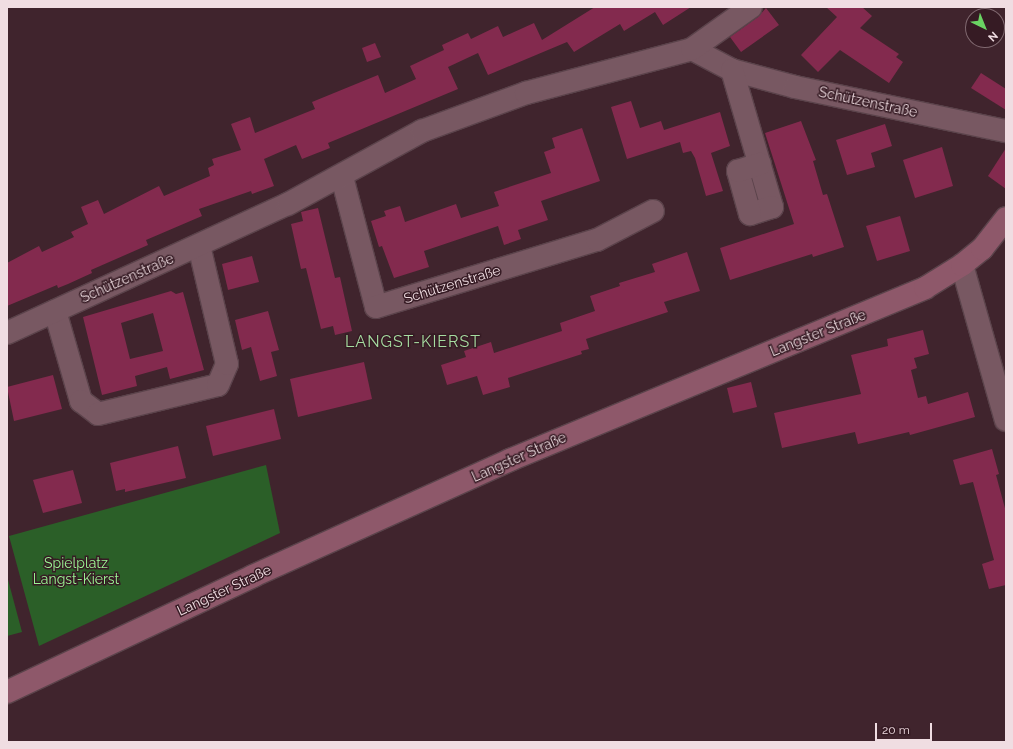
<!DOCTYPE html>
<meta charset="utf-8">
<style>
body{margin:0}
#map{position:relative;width:1013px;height:749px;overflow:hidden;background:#40242d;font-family:Raleway,sans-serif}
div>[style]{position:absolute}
.green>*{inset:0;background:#2b5f28}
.building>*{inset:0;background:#832a4e}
.roads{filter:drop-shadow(1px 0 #5b434b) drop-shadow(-1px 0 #5b434b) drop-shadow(0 1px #5b434b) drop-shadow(0 -1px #5b434b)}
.street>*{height:22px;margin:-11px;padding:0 11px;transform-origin:11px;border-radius:11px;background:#785862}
.secondary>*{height:22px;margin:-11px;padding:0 11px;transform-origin:11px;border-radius:11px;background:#8e586a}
span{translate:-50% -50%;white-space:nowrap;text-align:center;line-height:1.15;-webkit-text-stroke:3px #361b24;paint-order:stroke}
.street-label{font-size:14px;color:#f0dde2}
.park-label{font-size:14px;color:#9bf694}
.quarter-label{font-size:16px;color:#a6dda1;letter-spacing:1px}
.frame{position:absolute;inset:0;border:8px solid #f0dde2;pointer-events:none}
.north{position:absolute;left:965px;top:8px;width:40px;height:40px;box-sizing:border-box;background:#361b24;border:1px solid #806970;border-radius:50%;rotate:137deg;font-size:11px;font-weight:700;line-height:16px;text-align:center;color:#f0dde2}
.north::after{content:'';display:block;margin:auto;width:14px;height:18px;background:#6ad363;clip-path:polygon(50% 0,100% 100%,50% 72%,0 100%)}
.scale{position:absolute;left:875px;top:723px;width:57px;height:18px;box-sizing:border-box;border:2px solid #f0dde2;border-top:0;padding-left:5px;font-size:12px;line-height:14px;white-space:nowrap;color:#f0dde2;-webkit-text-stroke:3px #361b24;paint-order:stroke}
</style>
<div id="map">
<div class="green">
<div style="clip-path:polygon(266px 465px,280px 533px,39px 646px,9px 536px)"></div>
<div style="clip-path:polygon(7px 576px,22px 632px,7px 636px)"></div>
</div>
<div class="building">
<div style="clip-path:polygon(595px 7px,691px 7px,663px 25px,655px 12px,624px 31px,620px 24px,574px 52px,567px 42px,488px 75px,478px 53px,448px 67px,458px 89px,345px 136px,328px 143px,330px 148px,302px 159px,296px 145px,264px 159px,274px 186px,252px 194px,251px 191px,199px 209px,202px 216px,146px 240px,148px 245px,91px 270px,92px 273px,68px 284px,58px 288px,57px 285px,7px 306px,7px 263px,39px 246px,42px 252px,74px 237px,71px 232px,88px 224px,81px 207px,98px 200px,104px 214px,159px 186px,164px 196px,210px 176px,208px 168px,214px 165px,212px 159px,241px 150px,231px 124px,250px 117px,255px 133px,315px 109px,312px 102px,378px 75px,385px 93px,416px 79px,410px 66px,444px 50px,442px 45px,468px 33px,471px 39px,498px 26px,503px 37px,534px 23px,542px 40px)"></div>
<div style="clip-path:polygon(826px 7px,862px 7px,872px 16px,860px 28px,899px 54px,896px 57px,903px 62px,889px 83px,840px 50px,818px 72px,801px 55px,837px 17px)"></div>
<div style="clip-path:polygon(766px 8px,779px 25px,741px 52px,730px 37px,758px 17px)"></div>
<div style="clip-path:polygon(375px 43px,381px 57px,367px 62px,362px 48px)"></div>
<div style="clip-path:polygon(981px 73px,1006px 89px,1006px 110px,971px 88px)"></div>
<div style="clip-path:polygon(631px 101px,640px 128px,661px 121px,664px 130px,720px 112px,730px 146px,711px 153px,723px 191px,706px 196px,695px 158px,691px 151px,683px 153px,680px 142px,627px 159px,611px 107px)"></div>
<div style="clip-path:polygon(801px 121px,816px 160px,813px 161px,823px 195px,827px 194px,844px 247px,813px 257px,812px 254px,730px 280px,720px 248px,794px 224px,765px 133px)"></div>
<div style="clip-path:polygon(885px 124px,892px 146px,871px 153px,875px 167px,847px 175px,836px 140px)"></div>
<div style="clip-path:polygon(582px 128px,600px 181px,541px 201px,548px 220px,518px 230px,521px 239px,504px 245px,498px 226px,424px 251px,429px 267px,394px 278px,382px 246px,379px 247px,371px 221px,386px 216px,384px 211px,400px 206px,405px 222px,456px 204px,461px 218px,499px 206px,494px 192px,551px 173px,544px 152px,555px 148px,552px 138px)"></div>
<div style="clip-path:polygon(942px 147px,953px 186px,915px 198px,903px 160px)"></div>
<div style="clip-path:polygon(1006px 148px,1006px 189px,988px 176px)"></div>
<div style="clip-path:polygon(318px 208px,335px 278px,340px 277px,352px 331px,335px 335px,333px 326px,321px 329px,306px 268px,301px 269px,291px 224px,303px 221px,301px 212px)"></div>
<div style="clip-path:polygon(900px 216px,910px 251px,877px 261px,866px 226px)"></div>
<div style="clip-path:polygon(687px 252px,700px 291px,664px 302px,668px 312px,586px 339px,589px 349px,581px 351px,582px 354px,508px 378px,510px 387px,483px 395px,477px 376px,447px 385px,441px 365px,466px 357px,464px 351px,491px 342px,494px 353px,562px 331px,560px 323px,595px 311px,590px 296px,620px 286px,619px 283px,655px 272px,652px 264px)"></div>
<div style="clip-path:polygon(252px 256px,259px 282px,228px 290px,222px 264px)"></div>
<div style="clip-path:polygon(evenodd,171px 291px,176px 294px,183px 292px,204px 370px,170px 379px,167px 367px,135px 376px,137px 386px,102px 395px,83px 317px,171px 291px,153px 313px,163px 351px,130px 359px,121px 323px,153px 313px)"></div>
<div style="clip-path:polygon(268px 311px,279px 350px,271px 352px,277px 376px,260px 381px,251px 347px,242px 350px,235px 320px)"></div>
<div style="clip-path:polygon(923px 330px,929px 354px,914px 358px,917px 368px,911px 370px,918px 398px,926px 396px,928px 404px,968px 392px,975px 417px,910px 435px,909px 432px,858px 444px,855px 432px,782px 448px,774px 413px,861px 394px,851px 355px,888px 346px,887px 339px)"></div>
<div style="clip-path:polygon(364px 362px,372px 399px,298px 417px,290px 379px)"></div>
<div style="clip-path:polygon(53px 375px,62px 409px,14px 421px,7px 387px)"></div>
<div style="clip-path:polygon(751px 382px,757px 407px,733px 413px,727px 388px)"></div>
<div style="clip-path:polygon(274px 409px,281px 439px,213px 456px,206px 426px)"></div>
<div style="clip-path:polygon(178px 446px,186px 478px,125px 492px,125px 489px,116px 491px,110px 463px)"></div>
<div style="clip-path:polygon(992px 449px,999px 474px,996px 475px,1006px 512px,1006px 585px,989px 589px,982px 564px,994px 560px,973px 482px,960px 485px,953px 460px)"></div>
<div style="clip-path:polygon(73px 470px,82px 503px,43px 513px,33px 480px)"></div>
</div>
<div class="roads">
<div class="street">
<div style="left:692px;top:49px;width:45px;rotate:27.7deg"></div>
<div style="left:732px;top:70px;width:65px;rotate:15.1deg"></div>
<div style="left:795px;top:87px;width:216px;rotate:11.8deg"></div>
<div style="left:732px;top:70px;width:143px;rotate:73.7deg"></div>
<div style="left:772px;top:207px;width:23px;rotate:162deg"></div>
<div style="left:750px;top:214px;width:45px;rotate:-105.6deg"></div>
<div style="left:738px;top:171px;width:23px;rotate:-18deg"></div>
<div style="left:342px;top:177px;width:134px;rotate:75.3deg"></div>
<div style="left:376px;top:307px;width:231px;rotate:-16.9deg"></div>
<div style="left:597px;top:240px;width:63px;rotate:-27.4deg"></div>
<div style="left:962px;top:265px;width:161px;rotate:74.2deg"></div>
<div style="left:55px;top:311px;width:94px;rotate:73.9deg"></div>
<div style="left:81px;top:401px;width:21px;rotate:37deg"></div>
<div style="left:98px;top:414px;width:123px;rotate:-13.6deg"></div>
<div style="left:218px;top:385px;width:23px;rotate:-67deg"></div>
<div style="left:227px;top:364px;width:121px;rotate:-103.3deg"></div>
<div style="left:7px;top:333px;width:309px;rotate:-24.7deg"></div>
<div style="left:288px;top:204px;width:153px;rotate:-28.6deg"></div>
<div style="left:422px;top:131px;width:111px;rotate:-20.1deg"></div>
<div style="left:526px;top:93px;width:172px;rotate:-14.8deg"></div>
<div style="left:692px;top:49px;width:72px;rotate:-35.4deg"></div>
</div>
<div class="secondary">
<div style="left:7px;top:692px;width:272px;rotate:-25.2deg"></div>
<div style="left:253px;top:576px;width:282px;rotate:-24.3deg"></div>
<div style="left:510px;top:460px;width:449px;rotate:-22.5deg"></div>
<div style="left:925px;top:288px;width:44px;rotate:-31.9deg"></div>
<div style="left:962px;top:265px;width:26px;rotate:-39deg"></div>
<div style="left:982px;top:249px;width:39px;rotate:-52deg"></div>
</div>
</div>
<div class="street-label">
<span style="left:868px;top:102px;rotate:12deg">Schützenstraße</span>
<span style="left:127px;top:278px;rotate:-24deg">Schützenstraße</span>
<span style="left:452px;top:284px;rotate:-17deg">Schützenstraße</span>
<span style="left:818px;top:333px;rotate:-22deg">Langster Straße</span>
<span style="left:519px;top:457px;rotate:-24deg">Langster Straße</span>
<span style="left:224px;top:590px;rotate:-25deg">Langster Straße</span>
</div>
<div class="park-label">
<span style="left:76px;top:571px">Spielplatz<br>Langst-Kierst</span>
</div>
<div class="quarter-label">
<span style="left:413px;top:342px">LANGST-KIERST</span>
</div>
<div class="frame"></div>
<div class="north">N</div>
<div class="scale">20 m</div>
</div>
